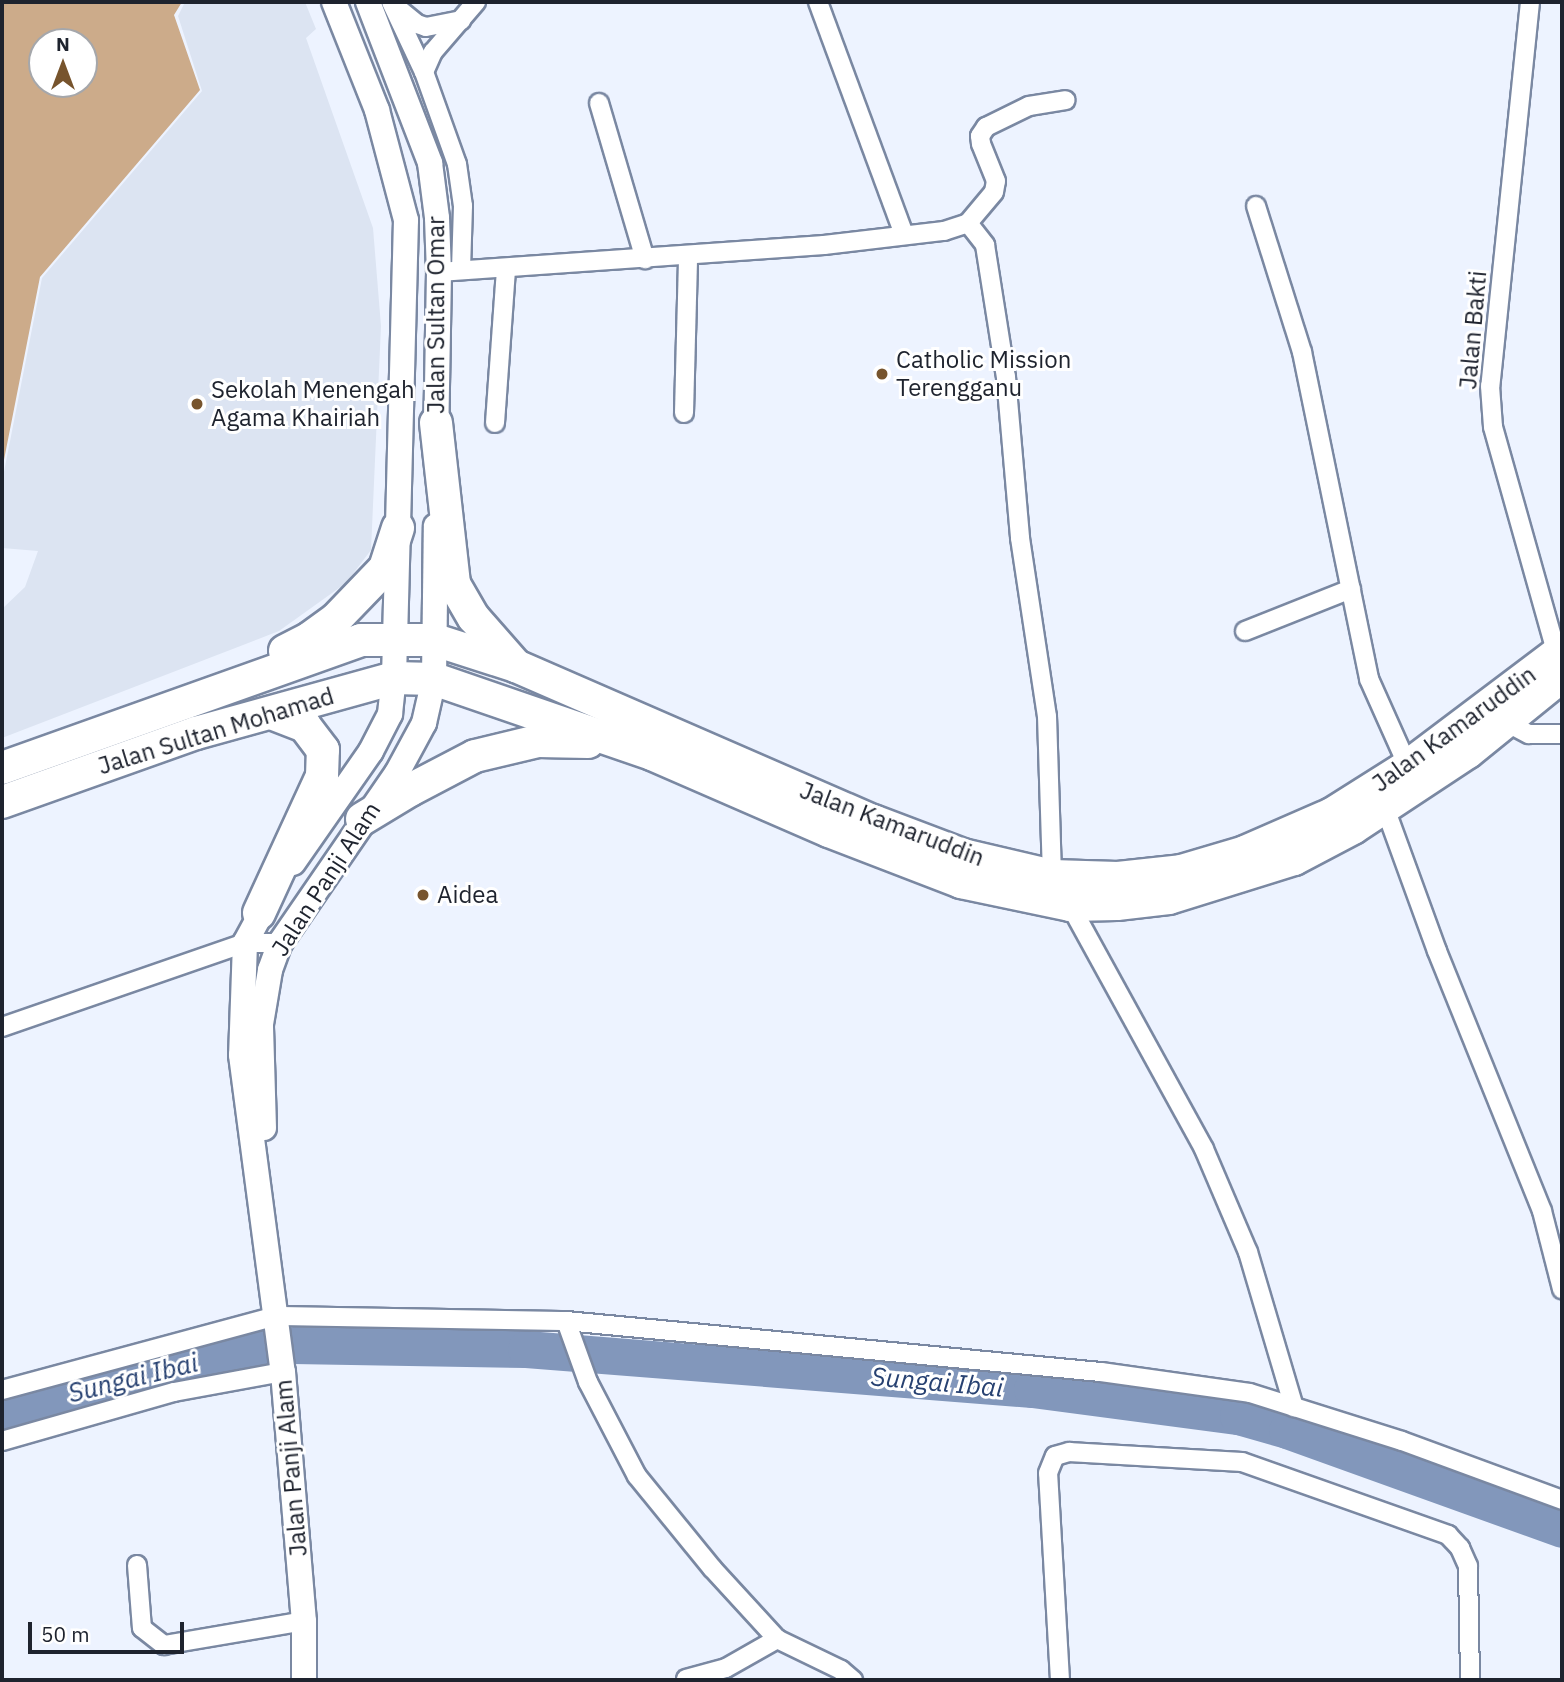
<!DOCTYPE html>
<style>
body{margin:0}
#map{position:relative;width:1564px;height:1682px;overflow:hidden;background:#edf3ff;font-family:"IBM Plex Sans",sans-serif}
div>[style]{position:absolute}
.built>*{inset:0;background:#dce4f2}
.forest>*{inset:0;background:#ccab8a}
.river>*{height:37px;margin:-18.5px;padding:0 18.5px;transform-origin:18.5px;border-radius:18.5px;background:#8297bb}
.roads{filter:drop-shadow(2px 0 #7a88a2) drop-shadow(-2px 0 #7a88a2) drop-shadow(0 2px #7a88a2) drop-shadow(0 -2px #7a88a2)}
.street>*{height:18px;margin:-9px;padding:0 9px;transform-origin:9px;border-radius:9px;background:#fff}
.secondary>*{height:24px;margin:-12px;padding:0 12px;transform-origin:12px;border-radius:12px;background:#fff}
.highway>*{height:32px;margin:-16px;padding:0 16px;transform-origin:16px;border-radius:16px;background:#fff}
.dots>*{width:19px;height:19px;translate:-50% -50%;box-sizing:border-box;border:4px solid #fff;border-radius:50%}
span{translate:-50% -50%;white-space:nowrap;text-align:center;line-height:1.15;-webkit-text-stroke:6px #fff;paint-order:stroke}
.street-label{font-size:24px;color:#1e232e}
.poi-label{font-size:24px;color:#1e232e}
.left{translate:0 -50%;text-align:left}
.water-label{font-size:26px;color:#274171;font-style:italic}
.frame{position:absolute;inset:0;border:4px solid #1e232e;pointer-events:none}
.north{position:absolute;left:28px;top:28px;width:70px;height:70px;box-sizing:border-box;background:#fff;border:2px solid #a5a7ab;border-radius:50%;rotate:0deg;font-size:19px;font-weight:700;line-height:28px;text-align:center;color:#1e232e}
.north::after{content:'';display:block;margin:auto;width:24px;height:32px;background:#77542d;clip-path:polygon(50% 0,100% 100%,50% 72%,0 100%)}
.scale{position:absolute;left:28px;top:1622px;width:156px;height:32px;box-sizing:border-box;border:4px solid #1e232e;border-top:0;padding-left:9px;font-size:21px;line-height:24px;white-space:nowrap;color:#1e232e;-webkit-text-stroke:5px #fff;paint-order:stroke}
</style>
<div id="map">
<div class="built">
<div style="clip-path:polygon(185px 2px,305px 2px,316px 29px,306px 38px,373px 228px,381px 326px,371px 550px,346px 583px,279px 631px,2px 738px,2px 609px,25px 587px,38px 551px,2px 548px,2px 482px,42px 278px,202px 91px,178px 16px)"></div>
</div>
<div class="forest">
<div style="clip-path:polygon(evenodd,2px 2px,182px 2px,174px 15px,200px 90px,40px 277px,2px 470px,2px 2px,42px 42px,84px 42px,84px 84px,42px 84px,42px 42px)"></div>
</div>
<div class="river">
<div style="left:293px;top:1345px;width:233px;rotate:1deg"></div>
<div style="left:526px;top:1349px;width:508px;rotate:4.52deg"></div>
<div style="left:1032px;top:1389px;width:208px;rotate:7.5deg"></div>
<div style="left:1238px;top:1416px;width:51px;rotate:15.9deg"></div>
<div style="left:1287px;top:1430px;width:292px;rotate:19.8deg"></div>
<div style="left:2px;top:1410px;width:268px;rotate:-13.6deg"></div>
</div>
<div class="roads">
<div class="street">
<div style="left:391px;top:2px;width:77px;rotate:64.8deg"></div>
<div style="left:424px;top:72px;width:98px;rotate:70.3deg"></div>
<div style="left:457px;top:164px;width:42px;rotate:81.9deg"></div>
<div style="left:463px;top:206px;width:64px;rotate:91.8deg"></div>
<div style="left:818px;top:2px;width:248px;rotate:69.7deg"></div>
<div style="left:1530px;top:2px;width:386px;rotate:95.9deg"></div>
<div style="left:1490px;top:386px;width:41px;rotate:85.8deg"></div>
<div style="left:1493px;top:427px;width:236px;rotate:74.3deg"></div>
<div style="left:395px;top:6px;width:28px;rotate:39deg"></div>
<div style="left:417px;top:24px;width:9px;rotate:18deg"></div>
<div style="left:426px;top:27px;width:36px;rotate:-11deg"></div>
<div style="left:424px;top:72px;width:22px;rotate:-66deg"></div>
<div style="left:433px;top:52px;width:66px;rotate:-49.3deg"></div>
<div style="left:599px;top:103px;width:163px;rotate:73.6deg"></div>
<div style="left:1256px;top:206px;width:153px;rotate:72.5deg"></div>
<div style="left:1302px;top:352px;width:334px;rotate:78.4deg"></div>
<div style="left:1369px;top:679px;width:95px;rotate:65.9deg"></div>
<div style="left:968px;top:223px;width:40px;rotate:-50deg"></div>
<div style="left:994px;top:192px;width:11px;rotate:-80deg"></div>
<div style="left:996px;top:181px;width:40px;rotate:-112deg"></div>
<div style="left:981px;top:144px;width:8px;rotate:-97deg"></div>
<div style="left:980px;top:136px;width:11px;rotate:-56deg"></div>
<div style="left:986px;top:127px;width:48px;rotate:-26deg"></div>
<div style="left:1029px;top:106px;width:37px;rotate:-9deg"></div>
<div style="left:439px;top:272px;width:386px;rotate:-4deg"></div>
<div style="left:824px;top:245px;width:121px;rotate:-6.7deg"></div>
<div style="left:944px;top:231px;width:25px;rotate:-18deg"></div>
<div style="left:968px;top:223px;width:28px;rotate:52deg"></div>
<div style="left:985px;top:245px;width:134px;rotate:81deg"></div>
<div style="left:1006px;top:377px;width:162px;rotate:85deg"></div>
<div style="left:1020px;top:538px;width:180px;rotate:81.4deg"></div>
<div style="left:1047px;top:716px;width:160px;rotate:88.2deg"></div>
<div style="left:684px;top:413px;width:157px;rotate:-88.5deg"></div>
<div style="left:495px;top:423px;width:155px;rotate:-85.9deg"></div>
<div style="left:1245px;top:631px;width:114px;rotate:-21.6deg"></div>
<div style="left:1506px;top:722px;width:26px;rotate:28deg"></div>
<div style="left:1529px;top:734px;width:33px"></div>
<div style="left:1385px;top:808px;width:152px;rotate:70deg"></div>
<div style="left:1437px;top:951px;width:280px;rotate:68deg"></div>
<div style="left:1542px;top:1211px;width:81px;rotate:75.6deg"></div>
<div style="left:1070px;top:905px;width:278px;rotate:61.2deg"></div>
<div style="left:1204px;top:1149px;width:112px;rotate:66.9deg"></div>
<div style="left:1248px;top:1252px;width:162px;rotate:73.5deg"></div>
<div style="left:2px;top:1027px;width:257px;rotate:-19.1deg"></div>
<div style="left:245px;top:943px;width:35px"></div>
<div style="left:566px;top:1321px;width:65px;rotate:70.2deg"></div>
<div style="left:588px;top:1382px;width:106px;rotate:62.5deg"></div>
<div style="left:637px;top:1476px;width:119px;rotate:50.8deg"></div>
<div style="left:712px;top:1568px;width:96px;rotate:47.5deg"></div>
<div style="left:777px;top:1639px;width:71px;rotate:25.8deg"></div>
<div style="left:841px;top:1670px;width:16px;rotate:40deg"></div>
<div style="left:2px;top:1390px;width:284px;rotate:-15.1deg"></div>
<div style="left:276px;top:1316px;width:290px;rotate:1deg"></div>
<div style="left:566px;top:1321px;width:537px;rotate:5.45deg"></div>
<div style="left:1101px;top:1372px;width:150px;rotate:8deg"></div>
<div style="left:1250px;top:1393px;width:159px;rotate:17.5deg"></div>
<div style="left:1402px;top:1441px;width:171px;rotate:20.2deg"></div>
<div style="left:2px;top:1441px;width:179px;rotate:-15.9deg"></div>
<div style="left:174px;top:1392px;width:111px;rotate:-10.4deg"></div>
<div style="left:137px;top:1565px;width:63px;rotate:85.5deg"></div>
<div style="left:142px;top:1628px;width:28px;rotate:38deg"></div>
<div style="left:164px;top:1645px;width:142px;rotate:-9.7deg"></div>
<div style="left:686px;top:1679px;width:41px;rotate:-15.4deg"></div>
<div style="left:726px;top:1668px;width:59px;rotate:-29.6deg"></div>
<div style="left:1060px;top:1680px;width:207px;rotate:-93.3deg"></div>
<div style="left:1048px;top:1473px;width:18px;rotate:-68deg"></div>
<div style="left:1055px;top:1456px;width:15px;rotate:-16deg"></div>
<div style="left:1069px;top:1452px;width:173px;rotate:3.3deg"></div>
<div style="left:1242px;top:1462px;width:219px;rotate:19.5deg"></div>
<div style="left:1448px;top:1535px;width:18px;rotate:47deg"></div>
<div style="left:1460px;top:1548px;width:20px;rotate:66deg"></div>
<div style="left:1468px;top:1566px;width:114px;rotate:89deg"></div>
</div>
<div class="secondary">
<div style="left:368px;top:2px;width:173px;rotate:68.9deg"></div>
<div style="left:430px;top:163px;width:55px;rotate:82.7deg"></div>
<div style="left:437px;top:218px;width:54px;rotate:87.9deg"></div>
<div style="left:439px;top:272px;width:168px;rotate:91deg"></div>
<div style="left:293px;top:863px;width:136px;rotate:-55.1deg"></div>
<div style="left:371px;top:751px;width:42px;rotate:-62.8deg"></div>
<div style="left:390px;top:714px;width:36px;rotate:-84deg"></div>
<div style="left:394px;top:678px;width:458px;rotate:-88.5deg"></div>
<div style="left:406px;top:220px;width:114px;rotate:-104.8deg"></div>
<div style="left:377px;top:110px;width:116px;rotate:-111.7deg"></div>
<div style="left:269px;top:899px;width:50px;rotate:118.6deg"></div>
<div style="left:245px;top:943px;width:112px;rotate:92deg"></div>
<div style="left:241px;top:1055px;width:320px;rotate:82.5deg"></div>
<div style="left:283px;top:1372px;width:250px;rotate:85.2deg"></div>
<div style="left:304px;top:1621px;width:59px;rotate:90deg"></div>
<div style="left:264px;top:1128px;width:104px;rotate:-91.7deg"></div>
<div style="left:261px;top:1024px;width:55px;rotate:-80.5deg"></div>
<div style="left:270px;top:970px;width:29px;rotate:-70deg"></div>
<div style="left:280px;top:943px;width:206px;rotate:-55.5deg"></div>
<div style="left:397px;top:773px;width:57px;rotate:-61.6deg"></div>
<div style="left:424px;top:723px;width:45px;rotate:-77.2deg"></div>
<div style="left:434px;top:679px;width:153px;rotate:-89.3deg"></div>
</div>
<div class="highway">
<div style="left:436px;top:423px;width:162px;rotate:83.6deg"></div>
<div style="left:454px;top:584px;width:39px;rotate:60deg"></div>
<div style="left:474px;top:618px;width:64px;rotate:48.8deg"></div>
<div style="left:285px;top:651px;width:28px;rotate:-27deg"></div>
<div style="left:310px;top:638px;width:32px;rotate:-36deg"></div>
<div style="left:336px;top:619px;width:71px;rotate:-46.1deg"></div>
<div style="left:385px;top:568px;width:42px;rotate:-72deg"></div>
<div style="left:2px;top:768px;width:381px;rotate:-19.6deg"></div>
<div style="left:361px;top:640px;width:74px"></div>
<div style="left:435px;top:640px;width:85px;rotate:17.8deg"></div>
<div style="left:516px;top:666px;width:389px;rotate:23.5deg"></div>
<div style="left:873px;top:821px;width:96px;rotate:20.7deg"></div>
<div style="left:963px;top:855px;width:91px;rotate:13.3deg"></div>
<div style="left:1052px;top:876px;width:66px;rotate:1.7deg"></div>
<div style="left:1118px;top:878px;width:63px;rotate:-6.3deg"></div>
<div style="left:1181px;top:871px;width:67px;rotate:-16.5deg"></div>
<div style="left:1245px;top:852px;width:95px;rotate:-23.6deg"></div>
<div style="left:1332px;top:814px;width:90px;rotate:-32.3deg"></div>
<div style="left:1408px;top:766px;width:193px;rotate:-37deg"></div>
<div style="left:2px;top:802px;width:206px;rotate:-19.6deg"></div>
<div style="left:196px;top:733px;width:205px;rotate:-15.5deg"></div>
<div style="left:394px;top:678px;width:40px;rotate:1.4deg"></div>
<div style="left:434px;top:679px;width:231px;rotate:19deg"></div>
<div style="left:652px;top:754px;width:193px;rotate:23.5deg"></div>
<div style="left:829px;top:831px;width:142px;rotate:21.1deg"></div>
<div style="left:961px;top:882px;width:111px;rotate:11.9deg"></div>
<div style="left:1070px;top:905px;width:47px;rotate:-1.2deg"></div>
<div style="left:1117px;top:904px;width:52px;rotate:-6.6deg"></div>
<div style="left:1169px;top:898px;width:131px;rotate:-17.3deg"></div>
<div style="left:1294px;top:859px;width:67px;rotate:-27.7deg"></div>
<div style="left:1353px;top:828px;width:138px;rotate:-33.5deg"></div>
<div style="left:1468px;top:752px;width:121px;rotate:-39deg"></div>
<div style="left:362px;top:819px;width:56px;rotate:-31.1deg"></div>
<div style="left:410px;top:790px;width:73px;rotate:-27.6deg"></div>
<div style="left:475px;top:756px;width:65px;rotate:-13.4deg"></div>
<div style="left:538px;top:741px;width:50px;rotate:1.1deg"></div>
<div style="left:259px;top:913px;width:151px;rotate:-65.3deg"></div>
<div style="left:322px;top:776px;width:26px;rotate:-88deg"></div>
<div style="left:323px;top:750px;width:30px;rotate:-127deg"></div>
<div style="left:305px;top:726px;width:36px;rotate:-159deg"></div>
</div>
</div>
<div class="dots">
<div style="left:882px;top:374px;background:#77542d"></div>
<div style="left:197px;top:404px;background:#77542d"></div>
<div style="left:423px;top:895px;background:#77542d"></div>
</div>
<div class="street-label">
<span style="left:436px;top:315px;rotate:-90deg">Jalan Sultan Omar</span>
<span style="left:1473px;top:330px;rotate:-85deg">Jalan Bakti</span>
<span style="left:1454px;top:729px;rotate:-36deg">Jalan Kamaruddin</span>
<span style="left:216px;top:731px;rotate:-17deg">Jalan Sultan Mohamad</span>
<span style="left:892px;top:824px;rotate:21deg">Jalan Kamaruddin</span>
<span style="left:326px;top:879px;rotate:-57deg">Jalan Panji Alam</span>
<span style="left:291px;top:1468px;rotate:-95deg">Jalan Panji Alam</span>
</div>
<div class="poi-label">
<span class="left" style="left:896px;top:374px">Catholic Mission<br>Terengganu</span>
<span class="left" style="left:211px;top:404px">Sekolah Menengah<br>Agama Khairiah</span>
<span class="left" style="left:437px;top:895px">Aidea</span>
</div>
<div class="water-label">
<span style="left:133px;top:1378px;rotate:-14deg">Sungai Ibai</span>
<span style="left:937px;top:1382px;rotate:5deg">Sungai Ibai</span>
</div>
<div class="frame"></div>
<div class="north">N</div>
<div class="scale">50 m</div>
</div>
